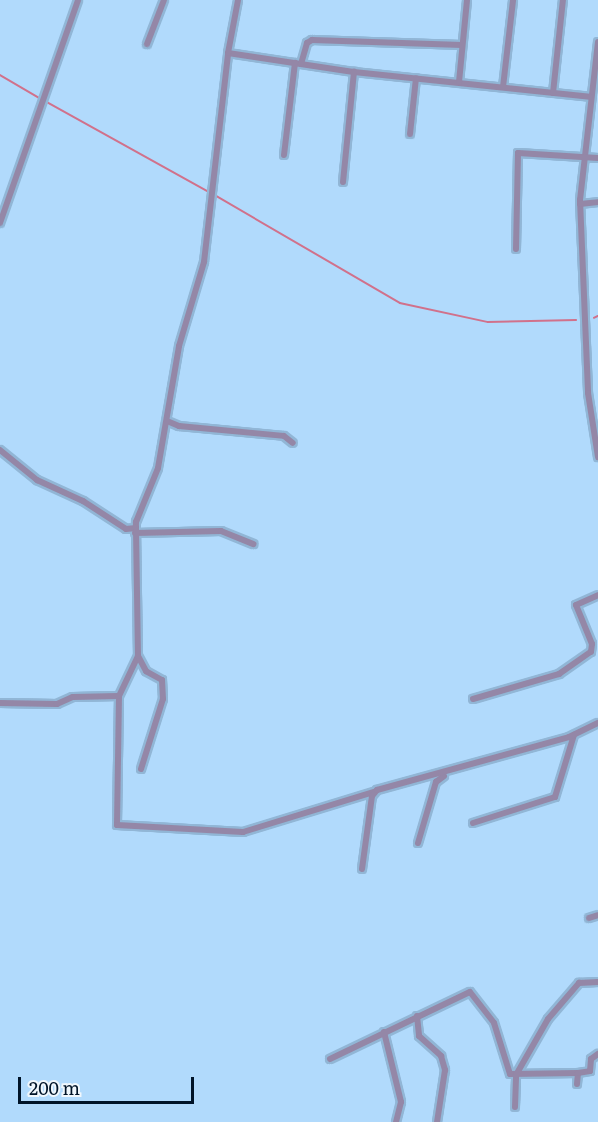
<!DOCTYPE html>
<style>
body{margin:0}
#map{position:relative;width:598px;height:1122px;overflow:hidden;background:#b1dafc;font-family:Literata,serif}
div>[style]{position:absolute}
.stream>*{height:1.5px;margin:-0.75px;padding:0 0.75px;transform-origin:0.75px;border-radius:0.75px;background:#d1718b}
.roads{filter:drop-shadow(2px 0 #91b6d6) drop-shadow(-2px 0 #91b6d6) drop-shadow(0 2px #91b6d6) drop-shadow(0 -2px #91b6d6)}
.minor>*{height:6px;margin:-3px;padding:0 3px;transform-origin:3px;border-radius:3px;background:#9487a7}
span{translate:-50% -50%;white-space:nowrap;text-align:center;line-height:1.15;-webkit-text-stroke:5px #f0f7fc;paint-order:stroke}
.scale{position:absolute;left:18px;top:1077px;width:176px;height:27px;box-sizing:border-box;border:3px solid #001428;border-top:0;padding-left:8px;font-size:18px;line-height:21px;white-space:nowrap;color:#001428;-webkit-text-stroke:4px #f0f7fc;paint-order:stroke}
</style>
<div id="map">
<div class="stream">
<div style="left:0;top:75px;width:48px;rotate:30.3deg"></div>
<div style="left:45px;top:101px;width:188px;rotate:29deg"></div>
<div style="left:213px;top:194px;width:216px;rotate:30.2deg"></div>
<div style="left:400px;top:303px;width:90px;rotate:12.2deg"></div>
<div style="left:488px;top:322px;width:88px;rotate:-1.3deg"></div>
<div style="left:594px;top:318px;width:4px;rotate:-27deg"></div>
</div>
<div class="roads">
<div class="minor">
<div style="left:598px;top:42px;width:159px;rotate:96.5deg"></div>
<div style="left:580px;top:200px;width:193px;rotate:87.6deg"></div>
<div style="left:588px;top:393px;width:65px;rotate:81.1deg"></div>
<div style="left:147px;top:44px;width:47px;rotate:-68.9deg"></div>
<div style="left:228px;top:53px;width:127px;rotate:8.6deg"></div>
<div style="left:354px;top:72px;width:237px;rotate:6deg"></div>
<div style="left:301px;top:64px;width:22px;rotate:-74deg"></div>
<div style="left:307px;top:43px;width:6px;rotate:-31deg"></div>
<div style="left:312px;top:40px;width:150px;rotate:1.9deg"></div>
<div style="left:459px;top:82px;width:82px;rotate:-84.4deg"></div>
<div style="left:503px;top:87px;width:88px;rotate:-83.4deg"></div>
<div style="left:553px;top:93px;width:94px;rotate:-83.9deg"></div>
<div style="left:410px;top:134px;width:56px;rotate:-83.9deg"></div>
<div style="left:284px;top:155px;width:93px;rotate:-83.2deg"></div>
<div style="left:343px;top:182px;width:111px;rotate:-84.3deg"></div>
<div style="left:580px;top:204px;width:18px;rotate:-6deg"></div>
<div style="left:0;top:223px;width:236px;rotate:-70.7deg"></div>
<div style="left:516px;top:249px;width:96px;rotate:-88.8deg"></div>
<div style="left:518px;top:153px;width:80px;rotate:3.6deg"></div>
<div style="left:167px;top:421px;width:13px;rotate:23deg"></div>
<div style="left:179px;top:426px;width:105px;rotate:5.4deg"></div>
<div style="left:284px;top:436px;width:11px;rotate:38deg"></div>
<div style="left:0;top:450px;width:48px;rotate:39deg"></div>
<div style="left:37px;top:480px;width:51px;rotate:24.5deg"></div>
<div style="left:83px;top:501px;width:51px;rotate:33.1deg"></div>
<div style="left:126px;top:529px;width:10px;rotate:-6deg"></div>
<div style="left:135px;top:533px;width:86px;rotate:-1.3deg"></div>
<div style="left:221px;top:531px;width:35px;rotate:22deg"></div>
<div style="left:119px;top:696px;width:129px;rotate:90.9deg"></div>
<div style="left:117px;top:825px;width:126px;rotate:3.2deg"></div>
<div style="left:243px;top:832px;width:137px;rotate:-17deg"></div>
<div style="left:473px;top:699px;width:90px;rotate:-16.2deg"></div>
<div style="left:559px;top:674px;width:39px;rotate:-35deg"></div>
<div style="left:591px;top:652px;width:8px;rotate:-83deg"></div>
<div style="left:592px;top:644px;width:42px;rotate:-112.3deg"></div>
<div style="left:576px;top:605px;width:24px;rotate:-24deg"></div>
<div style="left:0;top:703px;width:57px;rotate:1deg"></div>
<div style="left:57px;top:704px;width:17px;rotate:-24deg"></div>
<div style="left:73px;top:697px;width:46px;rotate:-1.2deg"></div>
<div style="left:119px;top:696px;width:44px;rotate:-64.6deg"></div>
<div style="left:141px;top:769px;width:73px;rotate:-72.6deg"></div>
<div style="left:163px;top:699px;width:19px;rotate:-93deg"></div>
<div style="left:162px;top:680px;width:18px;rotate:-151deg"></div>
<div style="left:146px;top:671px;width:17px;rotate:-118deg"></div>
<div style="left:138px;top:656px;width:134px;rotate:-90.9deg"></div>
<div style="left:136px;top:522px;width:58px;rotate:-67.8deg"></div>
<div style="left:158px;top:468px;width:124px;rotate:-80.2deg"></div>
<div style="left:179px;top:346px;width:88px;rotate:-73.4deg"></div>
<div style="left:204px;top:262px;width:210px;rotate:-83.4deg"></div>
<div style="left:228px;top:53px;width:54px;rotate:-79.3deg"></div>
<div style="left:473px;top:823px;width:86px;rotate:-17.6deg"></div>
<div style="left:555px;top:797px;width:65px;rotate:-73deg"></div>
<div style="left:418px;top:843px;width:64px;rotate:-73.6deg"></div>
<div style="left:436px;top:782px;width:10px;rotate:-37deg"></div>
<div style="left:362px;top:869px;width:74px;rotate:-82.2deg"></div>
<div style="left:372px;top:796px;width:8px;rotate:-50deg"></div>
<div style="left:377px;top:790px;width:199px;rotate:-15.4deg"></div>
<div style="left:569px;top:737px;width:32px;rotate:-26deg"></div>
<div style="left:589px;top:918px;width:9px;rotate:-18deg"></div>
<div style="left:417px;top:1016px;width:20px;rotate:84deg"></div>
<div style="left:419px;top:1036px;width:30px;rotate:42deg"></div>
<div style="left:441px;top:1056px;width:15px;rotate:74deg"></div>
<div style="left:445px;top:1070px;width:53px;rotate:98.7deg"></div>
<div style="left:384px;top:1032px;width:72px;rotate:76.3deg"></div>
<div style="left:401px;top:1102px;width:21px;rotate:104deg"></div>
<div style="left:330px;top:1059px;width:155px;rotate:-25.6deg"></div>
<div style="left:470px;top:992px;width:39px;rotate:52deg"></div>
<div style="left:494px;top:1023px;width:53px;rotate:72.6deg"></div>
<div style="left:510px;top:1074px;width:68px;rotate:-0.8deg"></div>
<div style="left:577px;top:1084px;width:11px;rotate:-85deg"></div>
<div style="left:578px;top:1073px;width:12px;rotate:-9deg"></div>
<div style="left:590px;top:1071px;width:12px;rotate:-85deg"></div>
<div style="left:591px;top:1059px;width:9px;rotate:-36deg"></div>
<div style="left:515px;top:1107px;width:32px;rotate:-88deg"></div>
<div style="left:516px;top:1075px;width:64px;rotate:-60.3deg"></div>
<div style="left:548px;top:1019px;width:48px;rotate:-49.3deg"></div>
<div style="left:579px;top:983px;width:19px;rotate:-3deg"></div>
</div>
</div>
<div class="scale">200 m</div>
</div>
